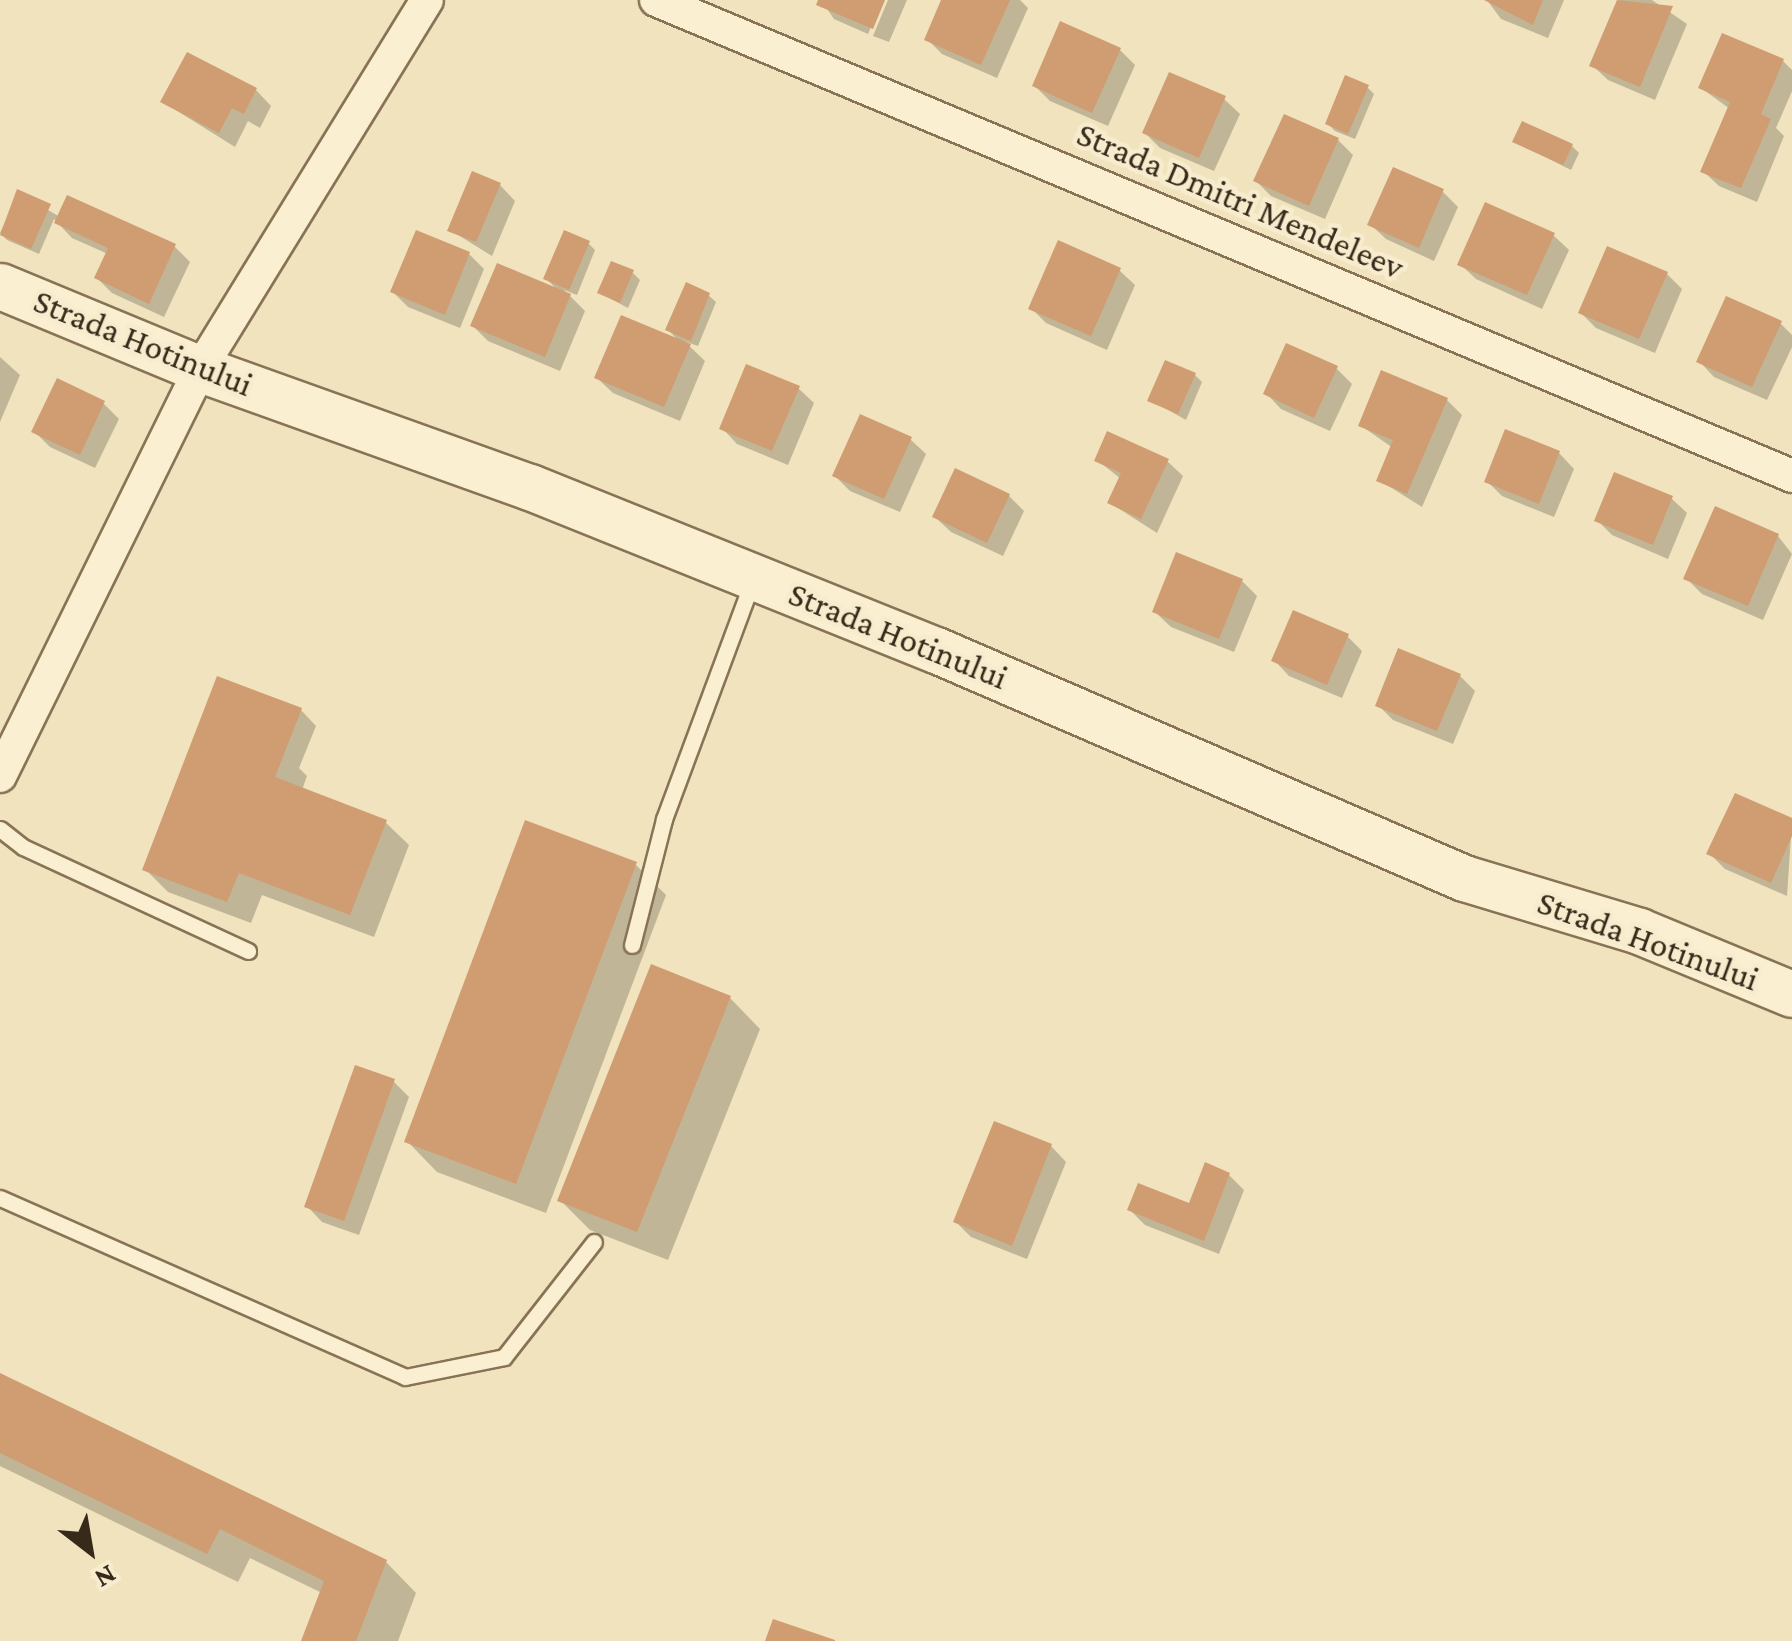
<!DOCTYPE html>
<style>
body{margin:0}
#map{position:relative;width:1792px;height:1641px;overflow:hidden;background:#f0e3bd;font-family:"Crimson Pro",serif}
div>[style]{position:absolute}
.shadow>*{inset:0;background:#0003}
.building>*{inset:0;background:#d09c71}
.roads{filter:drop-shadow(2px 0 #887356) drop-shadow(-2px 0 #887356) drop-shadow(0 2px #887356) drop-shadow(0 -2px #887356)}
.lane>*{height:15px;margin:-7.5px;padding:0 7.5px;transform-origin:7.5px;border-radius:7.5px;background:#faf0d1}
.street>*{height:32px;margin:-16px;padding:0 16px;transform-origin:16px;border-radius:16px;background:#faf0d1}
.secondary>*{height:45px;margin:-22.5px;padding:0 22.5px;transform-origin:22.5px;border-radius:22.5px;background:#faf0d1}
span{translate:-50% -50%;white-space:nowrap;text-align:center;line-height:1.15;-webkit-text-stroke:9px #f7eccd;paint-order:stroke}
.street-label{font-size:35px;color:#372a1b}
.north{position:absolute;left:40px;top:1501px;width:100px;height:100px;-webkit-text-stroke:8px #f7eccd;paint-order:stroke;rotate:149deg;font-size:28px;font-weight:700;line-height:40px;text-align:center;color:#372a1b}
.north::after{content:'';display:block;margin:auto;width:35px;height:45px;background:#372a1b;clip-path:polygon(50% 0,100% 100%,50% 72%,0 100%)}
</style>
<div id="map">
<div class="shadow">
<div style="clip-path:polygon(821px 0,883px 0,868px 34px,834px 19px)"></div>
<div style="clip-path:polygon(888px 0,907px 0,889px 42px,873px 36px)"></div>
<div style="clip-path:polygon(944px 0,1020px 0,1028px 8px,997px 78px,942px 54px,927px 39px)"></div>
<div style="clip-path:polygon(1487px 0,1564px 0,1548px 38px,1501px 19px)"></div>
<div style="clip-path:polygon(1620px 0,1652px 0,1687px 24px,1655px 100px,1608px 80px,1592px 65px)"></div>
<div style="clip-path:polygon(1120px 50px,1135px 65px,1108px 126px,1050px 101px,1035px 86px)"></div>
<div style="clip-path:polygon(1783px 61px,1792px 70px,1792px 91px,1776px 128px,1784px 136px,1757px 202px,1719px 186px,1703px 171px,1730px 109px,1701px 88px)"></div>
<div style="clip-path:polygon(1367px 87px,1374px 94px,1355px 139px,1335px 131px,1328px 124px)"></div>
<div style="clip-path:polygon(256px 90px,271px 106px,260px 128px,248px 121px,235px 147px,163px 102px)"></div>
<div style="clip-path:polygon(1224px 99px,1240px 114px,1214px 171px,1160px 148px,1145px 133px)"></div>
<div style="clip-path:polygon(1338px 140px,1353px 155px,1325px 219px,1271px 196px,1256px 181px)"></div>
<div style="clip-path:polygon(1515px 142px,1572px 146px,1579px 153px,1571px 170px)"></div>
<div style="clip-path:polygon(500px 185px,515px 201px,492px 256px,450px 230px)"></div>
<div style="clip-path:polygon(1443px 192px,1458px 207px,1434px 261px,1386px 239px,1370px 224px)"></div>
<div style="clip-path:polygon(19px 193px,60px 217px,175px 247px,190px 262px,164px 317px,112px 293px,97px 278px,108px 254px,72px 238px,54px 219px,39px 254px,7px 240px,0 233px)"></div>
<div style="clip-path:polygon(1553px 235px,1569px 250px,1542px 309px,1476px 279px,1460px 264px)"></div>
<div style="clip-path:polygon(588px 243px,595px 250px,577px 295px,564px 290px,585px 311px,560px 371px,488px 341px,473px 326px,559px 292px,546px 278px)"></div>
<div style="clip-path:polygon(469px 254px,484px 269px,460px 328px,408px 307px,393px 292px)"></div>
<div style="clip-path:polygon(1119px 270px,1135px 285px,1107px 350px,1046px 323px,1031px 308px)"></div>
<div style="clip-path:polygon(633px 273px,640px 280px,628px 308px,600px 293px)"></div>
<div style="clip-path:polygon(1667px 274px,1682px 289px,1655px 353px,1596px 328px,1581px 313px)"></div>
<div style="clip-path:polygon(708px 295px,716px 302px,698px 346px,684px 341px,705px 361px,680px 421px,613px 393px,597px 378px,681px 343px,668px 330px)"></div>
<div style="clip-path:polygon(1780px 323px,1792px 335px,1792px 347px,1767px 400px,1714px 377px,1699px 361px)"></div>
<div style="clip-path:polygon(0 357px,20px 375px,0 422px)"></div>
<div style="clip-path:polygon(1336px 368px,1352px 384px,1330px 431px,1281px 409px,1266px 393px)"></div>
<div style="clip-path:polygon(1195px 375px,1202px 382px,1186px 420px,1150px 400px)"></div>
<div style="clip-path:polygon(798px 388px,814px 403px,788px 465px,737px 444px,722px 428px)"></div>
<div style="clip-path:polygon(1447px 400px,1462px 415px,1422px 507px,1379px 480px,1393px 448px,1360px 425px)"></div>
<div style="clip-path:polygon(104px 404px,119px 419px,95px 468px,50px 447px,34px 431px)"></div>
<div style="clip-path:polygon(910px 439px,926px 454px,900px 512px,850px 491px,835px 476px)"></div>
<div style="clip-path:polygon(1559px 453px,1574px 469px,1554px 517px,1502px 496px,1487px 481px)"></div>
<div style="clip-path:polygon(1097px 460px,1167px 461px,1183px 476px,1157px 533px,1110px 503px,1121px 479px)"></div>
<div style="clip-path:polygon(1009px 496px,1024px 511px,1003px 556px,951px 532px,935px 517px)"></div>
<div style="clip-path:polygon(1671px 498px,1687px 513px,1668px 559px,1612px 535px,1597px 520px)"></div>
<div style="clip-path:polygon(1778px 536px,1792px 554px,1763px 620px,1702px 594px,1686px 578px)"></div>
<div style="clip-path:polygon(1242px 581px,1257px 596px,1234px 652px,1171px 627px,1155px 612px)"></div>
<div style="clip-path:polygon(1347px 636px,1362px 651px,1342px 698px,1289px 676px,1274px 660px)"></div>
<div style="clip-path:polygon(1460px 676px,1475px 691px,1453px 744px,1393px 720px,1378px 705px)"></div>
<div style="clip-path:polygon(301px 710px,316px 726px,299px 768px,307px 776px,302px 790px,385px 822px,409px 845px,374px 937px,262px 895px,251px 923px,168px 892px,145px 869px)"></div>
<div style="clip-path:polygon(1792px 821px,1787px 896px,1725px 869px,1709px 853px)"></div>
<div style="clip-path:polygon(636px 865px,666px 895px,546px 1213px,437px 1172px,407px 1141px)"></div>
<div style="clip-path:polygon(730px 998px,760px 1029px,668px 1260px,590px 1230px,560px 1200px)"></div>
<div style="clip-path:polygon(357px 1068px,394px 1082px,409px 1097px,359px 1235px,322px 1222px,307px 1206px)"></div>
<div style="clip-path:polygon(1051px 1146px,1066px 1162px,1027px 1259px,971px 1237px,956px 1222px)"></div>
<div style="clip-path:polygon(1229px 1175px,1244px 1190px,1219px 1254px,1145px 1225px,1130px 1210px,1190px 1206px)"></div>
<div style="clip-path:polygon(0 1375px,386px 1562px,416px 1593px,398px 1641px,304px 1641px,322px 1593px,250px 1558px,238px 1582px,0 1466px)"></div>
</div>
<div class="building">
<div style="clip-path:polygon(818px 0,885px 0,873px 29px,816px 5px)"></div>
<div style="clip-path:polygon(941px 0,1010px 0,981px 65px,924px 40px)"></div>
<div style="clip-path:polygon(1484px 0,1543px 0,1533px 25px)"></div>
<div style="clip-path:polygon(1617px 0,1673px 6px,1640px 87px,1589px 66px)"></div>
<div style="clip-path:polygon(1060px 21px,1121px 48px,1092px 113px,1032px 86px)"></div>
<div style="clip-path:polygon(1722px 33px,1784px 59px,1761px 114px,1771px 119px,1741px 188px,1700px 172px,1730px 102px,1698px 88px)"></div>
<div style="clip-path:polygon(187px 52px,257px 88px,244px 114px,232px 108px,219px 133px,160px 102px)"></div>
<div style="clip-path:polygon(1169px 72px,1226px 96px,1199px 158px,1142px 133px)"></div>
<div style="clip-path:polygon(1345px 75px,1369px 85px,1348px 134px,1325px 124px)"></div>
<div style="clip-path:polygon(1284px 114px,1339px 138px,1309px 206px,1253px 181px)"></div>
<div style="clip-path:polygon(1522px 121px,1573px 144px,1563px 165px,1512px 142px)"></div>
<div style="clip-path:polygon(1393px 167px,1444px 189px,1419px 248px,1367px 225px)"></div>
<div style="clip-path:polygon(472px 171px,501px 183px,476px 242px,447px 231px)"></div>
<div style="clip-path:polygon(17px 189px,51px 204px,31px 249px,0 235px)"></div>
<div style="clip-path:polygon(67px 195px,176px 244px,149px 304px,94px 278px,108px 248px,54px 223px)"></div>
<div style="clip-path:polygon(1485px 202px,1555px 233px,1527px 295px,1457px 265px)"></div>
<div style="clip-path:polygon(416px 230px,470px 252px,445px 315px,390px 292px)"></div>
<div style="clip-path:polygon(564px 230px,590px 241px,569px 290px,543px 279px)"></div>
<div style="clip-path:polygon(1058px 240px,1121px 268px,1091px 336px,1028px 309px)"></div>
<div style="clip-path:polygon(1607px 246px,1668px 272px,1639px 339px,1578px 313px)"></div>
<div style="clip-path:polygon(611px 261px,634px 270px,620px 303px,597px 293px)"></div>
<div style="clip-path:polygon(497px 263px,571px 294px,545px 357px,470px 326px)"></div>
<div style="clip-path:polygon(686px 282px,710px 293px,691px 341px,665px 330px)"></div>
<div style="clip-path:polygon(1726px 296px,1782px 321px,1752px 387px,1696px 362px)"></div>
<div style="clip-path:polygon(621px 315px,691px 344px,664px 407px,594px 378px)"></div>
<div style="clip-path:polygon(1286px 343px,1338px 366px,1314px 418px,1263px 394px)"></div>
<div style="clip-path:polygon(1165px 360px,1196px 373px,1178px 414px,1147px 401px)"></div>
<div style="clip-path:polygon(746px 364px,800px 386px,772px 451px,719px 429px)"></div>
<div style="clip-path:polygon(1381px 370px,1448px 398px,1407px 494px,1376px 481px,1393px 440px,1358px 426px)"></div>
<div style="clip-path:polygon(57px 378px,105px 401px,80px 455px,31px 432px)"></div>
<div style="clip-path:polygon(860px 414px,912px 437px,884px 499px,832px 476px)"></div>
<div style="clip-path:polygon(1505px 429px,1560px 451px,1539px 504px,1484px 482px)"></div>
<div style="clip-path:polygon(1107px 431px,1169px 459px,1141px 519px,1107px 503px,1121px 473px,1094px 461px)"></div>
<div style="clip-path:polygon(955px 468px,1010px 494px,987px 543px,932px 517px)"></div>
<div style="clip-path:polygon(1614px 472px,1673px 496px,1653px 545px,1594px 521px)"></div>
<div style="clip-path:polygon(1715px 506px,1779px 534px,1748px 606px,1683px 579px)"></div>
<div style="clip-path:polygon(1176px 552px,1243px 579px,1219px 639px,1152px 612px)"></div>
<div style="clip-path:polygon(1293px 610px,1349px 634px,1327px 685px,1271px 661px)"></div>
<div style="clip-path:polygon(1398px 648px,1461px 674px,1437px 731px,1375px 706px)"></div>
<div style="clip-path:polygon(217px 676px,302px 708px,275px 777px,387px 820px,350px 915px,239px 873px,227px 902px,142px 870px)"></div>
<div style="clip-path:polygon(1735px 793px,1792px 818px,1792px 836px,1771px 883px,1706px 854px)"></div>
<div style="clip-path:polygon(525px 820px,637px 862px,516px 1184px,404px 1142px)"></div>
<div style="clip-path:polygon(651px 964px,731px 996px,637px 1232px,557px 1201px)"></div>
<div style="clip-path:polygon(355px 1065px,395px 1079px,344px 1221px,304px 1207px)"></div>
<div style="clip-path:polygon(994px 1121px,1052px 1144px,1012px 1246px,953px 1222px)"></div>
<div style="clip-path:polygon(1205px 1162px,1230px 1173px,1204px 1241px,1127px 1210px,1138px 1183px,1189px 1203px)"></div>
<div style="clip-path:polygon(0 1373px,387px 1560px,356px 1641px,301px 1641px,324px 1581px,220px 1529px,207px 1554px,0 1453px)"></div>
<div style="clip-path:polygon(773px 1619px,835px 1640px,835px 1641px,765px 1641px)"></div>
</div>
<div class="roads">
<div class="lane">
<div style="left:0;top:829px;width:29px;rotate:38deg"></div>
<div style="left:23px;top:847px;width:248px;rotate:24.8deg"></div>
<div style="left:632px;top:945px;width:130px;rotate:-75.7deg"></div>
<div style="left:664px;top:819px;width:255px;rotate:-69.6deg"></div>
<div style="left:0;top:1198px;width:443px;rotate:23.8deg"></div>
<div style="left:405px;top:1377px;width:101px;rotate:-11.4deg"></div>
<div style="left:504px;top:1357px;width:146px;rotate:-52deg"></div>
</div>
<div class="street">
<div style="left:656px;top:0;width:1232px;rotate:22.73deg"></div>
<div style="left:0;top:776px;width:453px;rotate:-63.8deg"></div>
<div style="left:200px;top:369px;width:433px;rotate:-58.4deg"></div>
</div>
<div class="secondary">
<div style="left:0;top:286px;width:217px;rotate:22.5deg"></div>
<div style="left:200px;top:369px;width:350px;rotate:19.7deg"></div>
<div style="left:530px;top:487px;width:437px;rotate:21.9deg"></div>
<div style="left:936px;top:650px;width:575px;rotate:23.36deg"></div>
<div style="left:1464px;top:878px;width:183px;rotate:16.8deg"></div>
<div style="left:1639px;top:931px;width:165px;rotate:22.4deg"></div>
</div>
</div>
<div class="street-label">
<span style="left:1240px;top:201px;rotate:23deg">Strada Dmitri Mendeleev</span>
<span style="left:143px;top:343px;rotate:22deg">Strada Hotinului</span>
<span style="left:898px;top:636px;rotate:22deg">Strada Hotinului</span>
<span style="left:1648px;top:941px;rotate:20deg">Strada Hotinului</span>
</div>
<div class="north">N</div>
</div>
